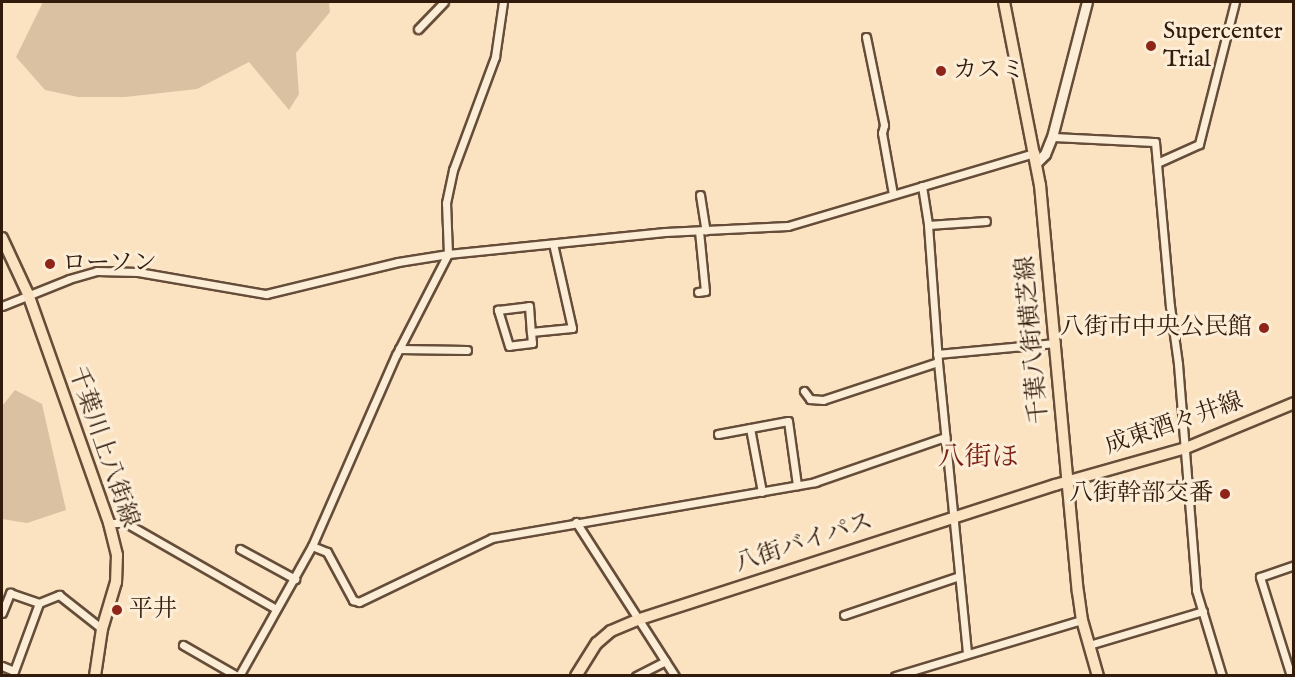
<!DOCTYPE html>
<meta charset="utf-8">
<style>
body{margin:0}
#map{position:relative;width:1295px;height:677px;overflow:hidden;background:#fbe3c1;font-family:"IM FELL English","Noto Serif JP",serif}
div>[style]{position:absolute}
.green>*{inset:0;background:#d9c1a2}
.roads{filter:drop-shadow(2px 0 #654d39) drop-shadow(-2px 0 #654d39) drop-shadow(0 2px #654d39) drop-shadow(0 -2px #654d39)}
.street>*{height:7px;margin:-3.5px;padding:0 3.5px;transform-origin:3.5px;border-radius:3.5px;background:#fcedd7}
.secondary>*{height:9px;margin:-4.5px;padding:0 4.5px;transform-origin:4.5px;border-radius:4.5px;background:#fcedd7}
.primary>*{height:10px;margin:-5px;padding:0 5px;transform-origin:5px;border-radius:5px;background:#fbe3c1}
.dots>*{width:16px;height:16px;translate:-50% -50%;box-sizing:border-box;border:3px solid #fcedd7;border-radius:50%}
span{translate:-50% -50%;white-space:nowrap;text-align:center;line-height:1.15;-webkit-text-stroke:6px #fcedd7;paint-order:stroke}
.poi-label{font-size:24px;color:#331b0c}
.left{translate:0 -50%;text-align:left}
.right{translate:-100% -50%;text-align:right}
.street-label{font-size:24px;color:#331b0c}
.quarter-label{font-size:27px;color:#7a1f14}
.frame{position:absolute;inset:0;border:3px solid #331b0c;pointer-events:none}
</style>
<div id="map">
<div class="green">
<div style="clip-path:polygon(43px 2px,329px 2px,330px 12px,296px 53px,299px 94px,289px 110px,249px 62px,197px 89px,125px 97px,78px 97px,45px 90px,16px 57px)"></div>
<div style="clip-path:polygon(15px 390px,42px 404px,66px 510px,27px 523px,2px 519px,2px 406px)"></div>
</div>
<div class="roads">
<div class="street">
<div style="left:418px;top:29px;width:37px;rotate:-46deg"></div>
<div style="left:866px;top:37px;width:90px;rotate:78.4deg"></div>
<div style="left:884px;top:125px;width:8px;rotate:104deg"></div>
<div style="left:882px;top:133px;width:62px;rotate:79.8deg"></div>
<div style="left:1052px;top:137px;width:103px;rotate:2.8deg"></div>
<div style="left:1155px;top:142px;width:165px;rotate:84.8deg"></div>
<div style="left:1170px;top:306px;width:59px;rotate:82.1deg"></div>
<div style="left:1178px;top:364px;width:227px;rotate:85.4deg"></div>
<div style="left:1196px;top:590px;width:90px;rotate:73.2deg"></div>
<div style="left:1157px;top:163px;width:46px;rotate:-24.3deg"></div>
<div style="left:1199px;top:144px;width:146px;rotate:-75.8deg"></div>
<div style="left:922px;top:186px;width:39px;rotate:81deg"></div>
<div style="left:928px;top:225px;width:137px;rotate:85.8deg"></div>
<div style="left:938px;top:362px;width:292px;rotate:84.3deg"></div>
<div style="left:700px;top:195px;width:36px;rotate:81deg"></div>
<div style="left:928px;top:225px;width:58px;rotate:-3.9deg"></div>
<div style="left:698px;top:292px;width:7px;rotate:-8deg"></div>
<div style="left:705px;top:291px;width:60px;rotate:-95.7deg"></div>
<div style="left:2px;top:306px;width:72px;rotate:-21.9deg"></div>
<div style="left:69px;top:279px;width:29px;rotate:-16deg"></div>
<div style="left:97px;top:271px;width:41px;rotate:1.4deg"></div>
<div style="left:138px;top:272px;width:130px;rotate:9.8deg"></div>
<div style="left:266px;top:294px;width:136px;rotate:-13.6deg"></div>
<div style="left:398px;top:262px;width:51px;rotate:-9.1deg"></div>
<div style="left:448px;top:254px;width:218px;rotate:-5.8deg"></div>
<div style="left:665px;top:232px;width:123px;rotate:-2.8deg"></div>
<div style="left:788px;top:226px;width:258px;rotate:-16.5deg"></div>
<div style="left:531px;top:332px;width:11px;rotate:85deg"></div>
<div style="left:532px;top:343px;width:23px;rotate:173deg"></div>
<div style="left:509px;top:346px;width:38px;rotate:-107deg"></div>
<div style="left:498px;top:310px;width:31px;rotate:-7deg"></div>
<div style="left:529px;top:306px;width:26px;rotate:86deg"></div>
<div style="left:531px;top:332px;width:41px;rotate:-5.6deg"></div>
<div style="left:572px;top:328px;width:86px;rotate:-102.7deg"></div>
<div style="left:399px;top:349px;width:68px;rotate:0.8deg"></div>
<div style="left:937px;top:354px;width:119px;rotate:-5.3deg"></div>
<div style="left:804px;top:391px;width:10px;rotate:53deg"></div>
<div style="left:810px;top:399px;width:13px;rotate:4deg"></div>
<div style="left:823px;top:400px;width:121px;rotate:-18.3deg"></div>
<div style="left:750px;top:428px;width:65px;rotate:79.4deg"></div>
<div style="left:718px;top:434px;width:71px;rotate:-10.5deg"></div>
<div style="left:788px;top:421px;width:65px;rotate:82deg"></div>
<div style="left:576px;top:522px;width:183px;rotate:57.3deg"></div>
<div style="left:109px;top:523px;width:17px"></div>
<div style="left:126px;top:523px;width:173px;rotate:29.8deg"></div>
<div style="left:312px;top:546px;width:16px;rotate:22deg"></div>
<div style="left:327px;top:552px;width:55px;rotate:61.6deg"></div>
<div style="left:353px;top:600px;width:6px;rotate:18deg"></div>
<div style="left:359px;top:602px;width:148px;rotate:-25.7deg"></div>
<div style="left:492px;top:538px;width:328px;rotate:-9.8deg"></div>
<div style="left:815px;top:482px;width:138px;rotate:-19.1deg"></div>
<div style="left:240px;top:549px;width:63px;rotate:28.6deg"></div>
<div style="left:2px;top:613px;width:22px;rotate:-68deg"></div>
<div style="left:10px;top:593px;width:31px;rotate:19deg"></div>
<div style="left:39px;top:603px;width:22px;rotate:-22deg"></div>
<div style="left:59px;top:595px;width:55px;rotate:38.3deg"></div>
<div style="left:844px;top:615px;width:121px;rotate:-18.7deg"></div>
<div style="left:183px;top:645px;width:62px;rotate:29.9deg"></div>
<div style="left:1089px;top:645px;width:119px;rotate:-16.6deg"></div>
<div style="left:2px;top:666px;width:13px;rotate:23deg"></div>
<div style="left:14px;top:671px;width:72px;rotate:-69.8deg"></div>
<div style="left:239px;top:676px;width:149px;rotate:-60.7deg"></div>
<div style="left:312px;top:546px;width:209px;rotate:-66.3deg"></div>
<div style="left:396px;top:355px;width:114px;rotate:-62.8deg"></div>
<div style="left:448px;top:254px;width:51px;rotate:-92.2deg"></div>
<div style="left:446px;top:203px;width:34px;rotate:-78deg"></div>
<div style="left:453px;top:170px;width:121px;rotate:-69.6deg"></div>
<div style="left:495px;top:57px;width:56px;rotate:-81.7deg"></div>
<div style="left:636px;top:676px;width:33px;rotate:-27deg"></div>
<div style="left:895px;top:676px;width:195px;rotate:-16.7deg"></div>
<div style="left:1291px;top:676px;width:104px;rotate:-107.4deg"></div>
<div style="left:1260px;top:577px;width:36px;rotate:-19deg"></div>
</div>
<div class="secondary">
<div style="left:1037px;top:162px;width:11px;rotate:-45deg"></div>
<div style="left:1045px;top:154px;width:18px;rotate:-68deg"></div>
<div style="left:1052px;top:137px;width:139px;rotate:-75.5deg"></div>
</div>
<div class="primary">
<div style="left:1004px;top:2px;width:187px;rotate:78.9deg"></div>
<div style="left:1040px;top:185px;width:409px;rotate:84.7deg"></div>
<div style="left:1078px;top:592px;width:28px;rotate:82deg"></div>
<div style="left:1082px;top:620px;width:58px;rotate:74.1deg"></div>
<div style="left:2px;top:238px;width:62px;rotate:65.1deg"></div>
<div style="left:28px;top:294px;width:243px;rotate:70.5deg"></div>
<div style="left:109px;top:523px;width:33px;rotate:76deg"></div>
<div style="left:117px;top:555px;width:27px;rotate:92deg"></div>
<div style="left:116px;top:582px;width:49px;rotate:106.6deg"></div>
<div style="left:102px;top:629px;width:48px;rotate:98.5deg"></div>
<div style="left:576px;top:676px;width:39px;rotate:-58deg"></div>
<div style="left:597px;top:643px;width:18px;rotate:-41deg"></div>
<div style="left:611px;top:631px;width:28px;rotate:-23deg"></div>
<div style="left:637px;top:620px;width:439px;rotate:-17.9deg"></div>
<div style="left:1055px;top:485px;width:136px;rotate:-15.8deg"></div>
<div style="left:1186px;top:448px;width:117px;rotate:-22.6deg"></div>
</div>
</div>
<div class="dots">
<div style="left:1151px;top:46px;background:#8f2418"></div>
<div style="left:941px;top:71px;background:#8f2418"></div>
<div style="left:50px;top:264px;background:#8f2418"></div>
<div style="left:1264px;top:328px;background:#8f2418"></div>
<div style="left:1225px;top:494px;background:#8f2418"></div>
<div style="left:117px;top:610px;background:#8f2418"></div>
</div>
<div class="poi-label">
<span class="left" style="left:1163px;top:46px">Supercenter<br>Trial</span>
<span class="left" style="left:953px;top:71px">カスミ</span>
<span class="left" style="left:62px;top:264px">ローソン</span>
<span class="right" style="left:1252px;top:328px">八街市中央公民館</span>
<span class="right" style="left:1213px;top:494px">八街幹部交番</span>
<span class="left" style="left:129px;top:610px">平井</span>
</div>
<div class="street-label">
<span style="left:1033px;top:340px;rotate:-95deg">千葉八街横芝線</span>
<span style="left:1174px;top:424px;rotate:-19deg">成東酒々井線</span>
<span style="left:103px;top:447px;rotate:71deg">千葉川上八街線</span>
<span style="left:804px;top:543px;rotate:-18deg">八街バイパス</span>
</div>
<div class="quarter-label">
<span style="left:978px;top:459px">八街ほ</span>
</div>
<div class="frame"></div>
</div>
